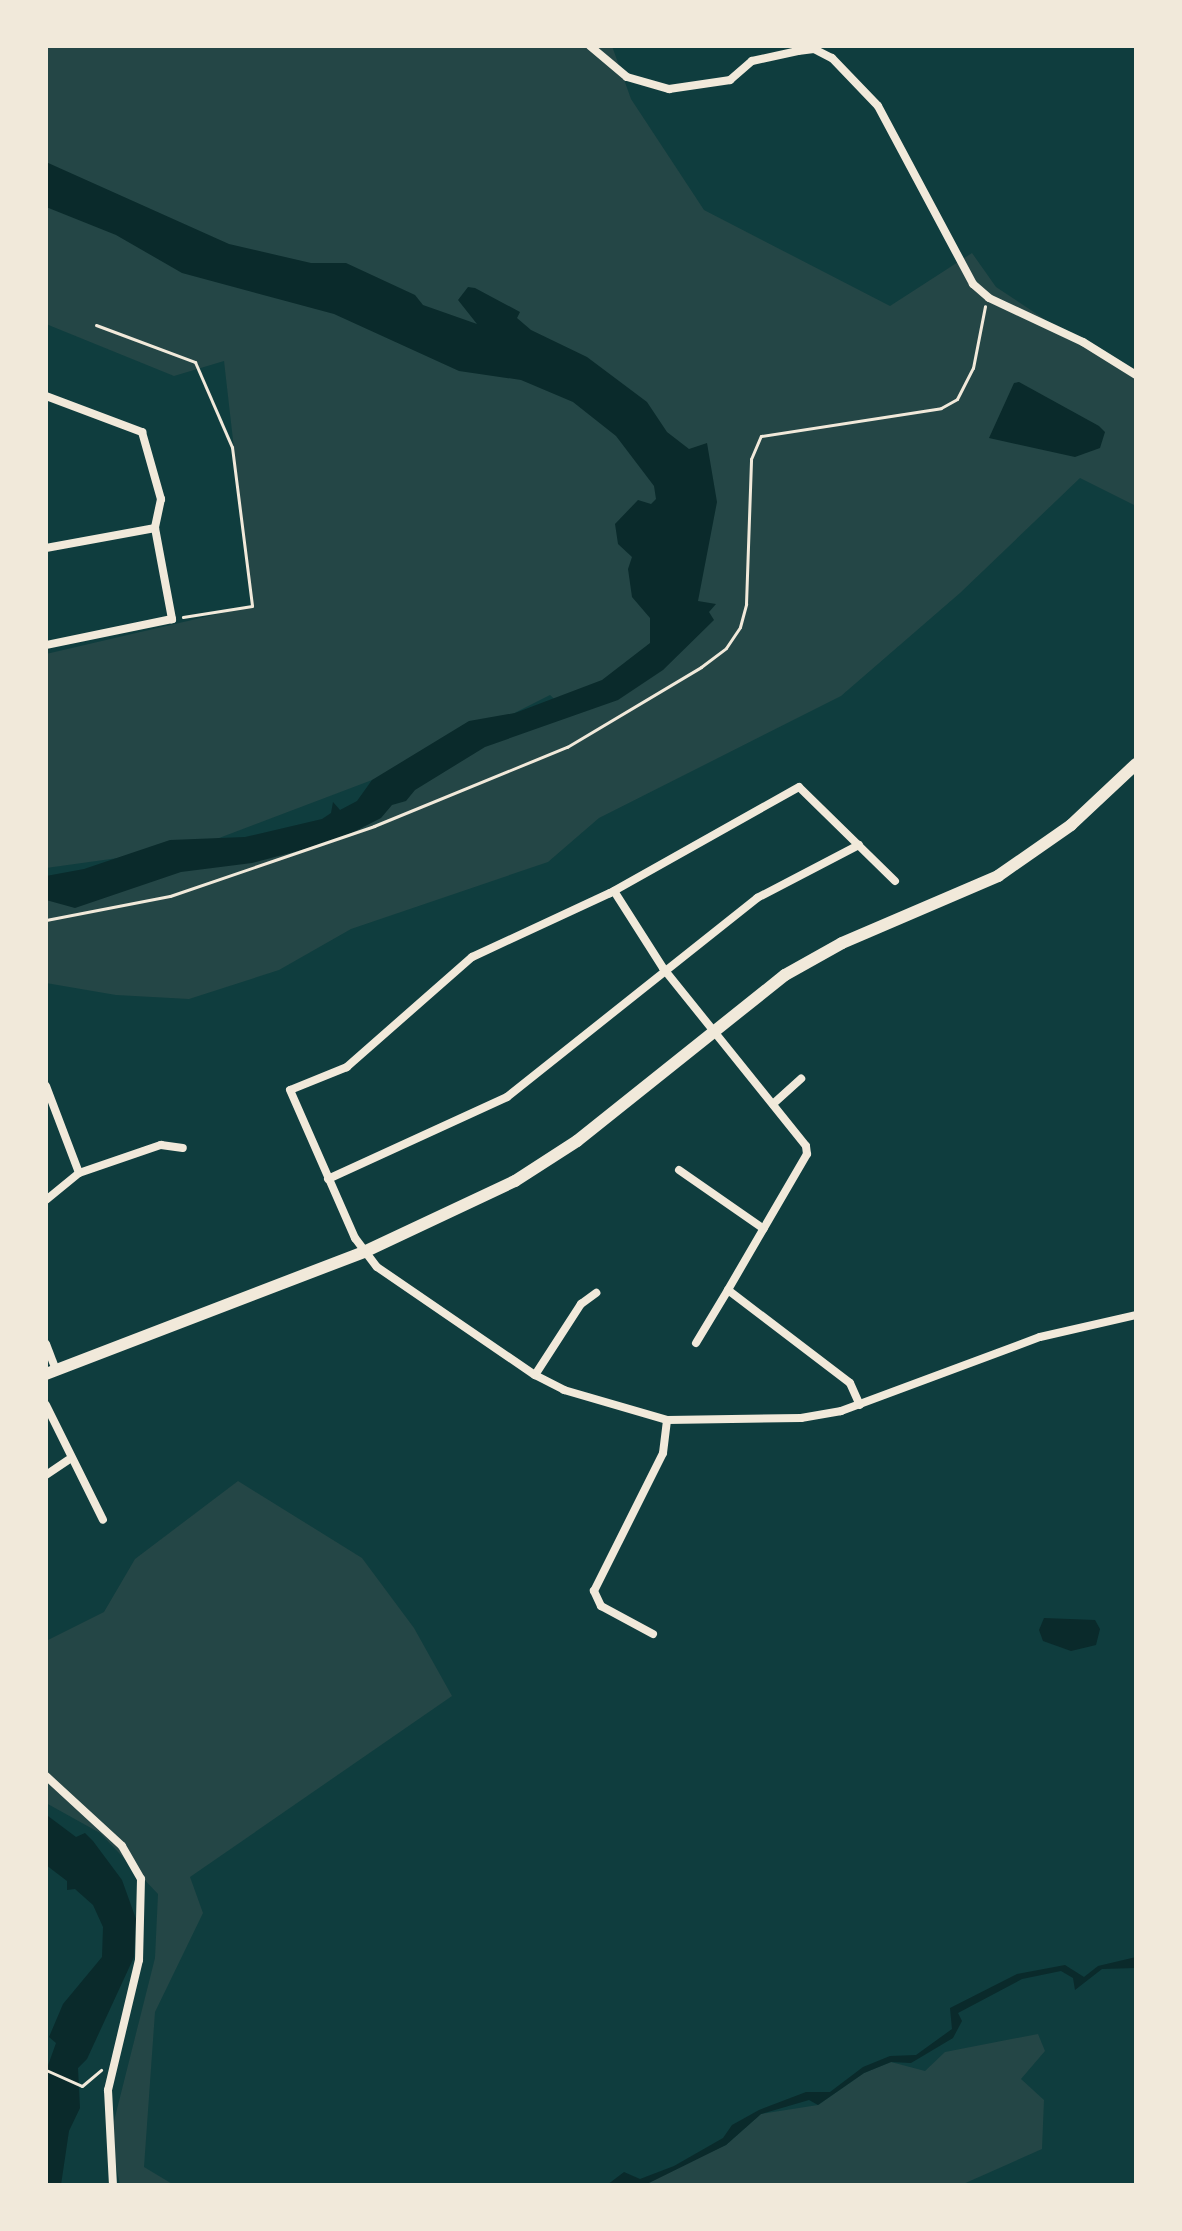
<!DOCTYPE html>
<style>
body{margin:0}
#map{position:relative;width:1182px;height:2231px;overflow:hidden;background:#0f3d3e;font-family:Montserrat,sans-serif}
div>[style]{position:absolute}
.green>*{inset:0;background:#244646}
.water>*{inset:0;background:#0a2a2b}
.path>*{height:3px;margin:-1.5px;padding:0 1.5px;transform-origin:1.5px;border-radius:1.5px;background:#f1e9da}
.minor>*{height:8px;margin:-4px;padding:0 4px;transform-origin:4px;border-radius:4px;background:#f1e9da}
.secondary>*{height:12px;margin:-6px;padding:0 6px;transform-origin:6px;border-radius:6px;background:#f1e9da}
span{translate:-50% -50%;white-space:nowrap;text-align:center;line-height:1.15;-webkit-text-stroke:6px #f1e9da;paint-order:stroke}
.frame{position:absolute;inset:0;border:48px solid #f1e9da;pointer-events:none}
</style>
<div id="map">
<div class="green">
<div style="clip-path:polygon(evenodd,46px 46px,612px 46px,631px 99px,704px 210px,890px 306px,972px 253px,996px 287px,1136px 380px,1136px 506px,1080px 478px,960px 593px,841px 696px,599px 818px,548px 862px,351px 929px,279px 970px,189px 999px,116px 995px,46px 983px,46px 890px,190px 848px,46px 868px,46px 654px,252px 606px,224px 361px,174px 376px,46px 324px,46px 46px,550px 695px,565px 709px,426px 758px,550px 695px,46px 46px,417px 763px,395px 789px,278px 845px,198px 846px,417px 763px)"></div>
<div style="clip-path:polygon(238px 1481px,362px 1558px,414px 1628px,452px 1696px,190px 1877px,203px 1913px,155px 2012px,144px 2167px,174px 2185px,120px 2185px,110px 2137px,155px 1958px,158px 1894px,100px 1833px,46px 1803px,46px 1641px,104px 1612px,135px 1559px)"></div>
<div style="clip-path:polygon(1038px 2034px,1045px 2051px,1021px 2079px,1044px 2100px,1042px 2149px,961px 2185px,636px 2185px,726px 2145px,761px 2114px,818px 2105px,864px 2073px,891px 2062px,925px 2071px,945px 2052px)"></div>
</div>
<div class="water">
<div style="clip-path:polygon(46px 162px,229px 244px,311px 263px,346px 263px,415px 295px,423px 305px,477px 324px,458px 300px,468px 287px,475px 288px,520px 312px,517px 318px,531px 330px,587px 357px,647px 402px,667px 432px,689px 449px,707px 443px,717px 502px,698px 601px,716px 604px,709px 612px,714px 620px,663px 670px,618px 700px,485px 747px,415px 790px,406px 801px,392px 805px,381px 818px,336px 841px,252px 863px,181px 872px,75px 908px,46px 900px,46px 876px,84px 869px,170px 840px,245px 837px,322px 819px,331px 813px,333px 802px,340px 810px,357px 801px,372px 780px,469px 721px,515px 713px,602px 680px,650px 643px,650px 618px,632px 597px,628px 569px,632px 557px,618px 544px,615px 524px,638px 500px,651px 504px,656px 499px,654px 486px,616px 436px,573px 402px,521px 380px,459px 371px,334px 314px,182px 273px,116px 235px,46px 207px)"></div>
<div style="clip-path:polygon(1019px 382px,1099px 426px,1105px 432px,1100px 448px,1075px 457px,989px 438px,1014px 383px)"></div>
<div style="clip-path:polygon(1044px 1618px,1095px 1620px,1100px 1629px,1096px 1645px,1071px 1651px,1043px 1641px,1039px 1630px)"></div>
<div style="clip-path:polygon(48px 1816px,76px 1837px,85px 1833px,93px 1841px,122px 1880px,136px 1919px,134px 1957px,87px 2059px,78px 2068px,80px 2108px,69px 2131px,61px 2185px,46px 2185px,46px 2071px,56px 2043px,49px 2037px,63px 2004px,102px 1957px,103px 1927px,93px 1905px,75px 1889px,67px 1890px,67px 1881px,46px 1865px)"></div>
<div style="clip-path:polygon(1136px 1957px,1136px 1968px,1102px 1969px,1075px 1990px,1073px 1978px,1061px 1971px,1022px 1979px,958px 2013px,962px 2021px,953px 2038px,911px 2063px,891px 2062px,864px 2073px,818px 2105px,809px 2100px,761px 2114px,726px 2145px,649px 2183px,607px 2185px,624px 2172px,640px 2179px,674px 2166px,723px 2138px,732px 2125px,759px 2110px,806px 2092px,830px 2092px,863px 2067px,890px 2056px,916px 2055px,952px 2029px,950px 2008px,1017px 1974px,1065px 1965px,1084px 1977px,1098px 1966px)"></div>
</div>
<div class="path">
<div style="left:96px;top:325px;width:106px;rotate:20.5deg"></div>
<div style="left:195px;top:362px;width:93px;rotate:66.5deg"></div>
<div style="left:232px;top:447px;width:160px;rotate:82.8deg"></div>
<div style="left:252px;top:606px;width:70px;rotate:170.9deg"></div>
<div style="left:46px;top:920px;width:126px;rotate:-11deg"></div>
<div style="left:170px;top:896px;width:216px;rotate:-18.9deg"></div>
<div style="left:374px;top:826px;width:209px;rotate:-22.3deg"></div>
<div style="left:567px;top:747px;width:156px;rotate:-30.8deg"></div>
<div style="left:701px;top:667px;width:31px;rotate:-37deg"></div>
<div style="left:726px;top:648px;width:25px;rotate:-56deg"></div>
<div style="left:740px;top:627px;width:24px;rotate:-75deg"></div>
<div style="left:746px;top:604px;width:145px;rotate:-88deg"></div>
<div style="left:751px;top:459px;width:25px;rotate:-67deg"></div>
<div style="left:761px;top:436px;width:182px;rotate:-8.8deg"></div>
<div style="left:941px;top:408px;width:18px;rotate:-29deg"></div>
<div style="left:957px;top:399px;width:35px;rotate:-63deg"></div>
<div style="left:973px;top:368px;width:63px;rotate:-79deg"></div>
<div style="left:46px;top:2070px;width:39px;rotate:24deg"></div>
<div style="left:82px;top:2086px;width:25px;rotate:-40deg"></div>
</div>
<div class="minor">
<div style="left:590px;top:46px;width:48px;rotate:40deg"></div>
<div style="left:627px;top:77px;width:44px;rotate:15.9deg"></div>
<div style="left:669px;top:89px;width:62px;rotate:-8.4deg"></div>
<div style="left:730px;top:80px;width:29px;rotate:-41deg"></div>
<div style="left:752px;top:61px;width:47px;rotate:-12.3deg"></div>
<div style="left:798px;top:51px;width:16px;rotate:-7deg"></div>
<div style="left:814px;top:49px;width:20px;rotate:27deg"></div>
<div style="left:832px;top:58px;width:66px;rotate:46.2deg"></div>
<div style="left:878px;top:106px;width:202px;rotate:61.9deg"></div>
<div style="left:973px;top:284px;width:21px;rotate:41deg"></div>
<div style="left:989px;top:298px;width:104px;rotate:25.1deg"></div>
<div style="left:1083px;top:342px;width:62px;rotate:31.9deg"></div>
<div style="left:46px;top:396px;width:103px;rotate:20.6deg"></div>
<div style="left:142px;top:432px;width:70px;rotate:74.2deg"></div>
<div style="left:161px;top:499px;width:30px;rotate:102deg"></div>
<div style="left:155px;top:528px;width:93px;rotate:79.4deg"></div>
<div style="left:172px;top:619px;width:129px;rotate:168.3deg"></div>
<div style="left:46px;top:548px;width:111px;rotate:-10.4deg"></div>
<div style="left:895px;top:881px;width:134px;rotate:-135.6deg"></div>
<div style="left:799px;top:787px;width:217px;rotate:150.7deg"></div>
<div style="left:610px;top:893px;width:152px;rotate:155.1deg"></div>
<div style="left:472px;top:957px;width:167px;rotate:138.7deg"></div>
<div style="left:347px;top:1067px;width:61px;rotate:158deg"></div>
<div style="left:290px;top:1090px;width:162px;rotate:66.3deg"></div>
<div style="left:355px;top:1238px;width:36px;rotate:53deg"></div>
<div style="left:377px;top:1267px;width:191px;rotate:34.4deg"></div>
<div style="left:535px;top:1375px;width:33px;rotate:27deg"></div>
<div style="left:564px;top:1390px;width:107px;rotate:16.2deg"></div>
<div style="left:667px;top:1420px;width:134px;rotate:-0.9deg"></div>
<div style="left:801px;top:1418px;width:41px;rotate:-9.9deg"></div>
<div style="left:841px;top:1411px;width:212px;rotate:-20.4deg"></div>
<div style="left:1040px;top:1337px;width:98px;rotate:-12.9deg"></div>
<div style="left:614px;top:891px;width:91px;rotate:57.5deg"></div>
<div style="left:663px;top:968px;width:228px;rotate:51.2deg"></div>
<div style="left:806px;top:1146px;width:8px;rotate:83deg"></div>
<div style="left:807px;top:1154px;width:157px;rotate:120.2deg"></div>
<div style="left:728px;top:1290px;width:153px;rotate:37.3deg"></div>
<div style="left:850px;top:1383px;width:24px;rotate:66deg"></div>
<div style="left:46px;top:1086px;width:93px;rotate:69.2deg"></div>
<div style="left:773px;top:1104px;width:38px;rotate:-42deg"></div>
<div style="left:679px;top:1170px;width:103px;rotate:34.8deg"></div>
<div style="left:328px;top:1179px;width:197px;rotate:-24.6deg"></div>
<div style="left:507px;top:1097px;width:320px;rotate:-38.5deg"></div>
<div style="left:757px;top:898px;width:115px;rotate:-27.5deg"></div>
<div style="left:46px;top:1200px;width:43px;rotate:-39.3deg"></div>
<div style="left:79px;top:1173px;width:87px;rotate:-18.9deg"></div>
<div style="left:161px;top:1145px;width:22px;rotate:8deg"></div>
<div style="left:696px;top:1343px;width:62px;rotate:-58.9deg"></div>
<div style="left:46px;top:1344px;width:28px;rotate:69deg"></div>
<div style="left:535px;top:1375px;width:85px;rotate:-57.1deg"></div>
<div style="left:581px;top:1304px;width:19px;rotate:-36deg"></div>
<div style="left:46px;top:1405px;width:128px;rotate:63.6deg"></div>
<div style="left:46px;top:1475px;width:27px;rotate:-34deg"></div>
<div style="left:653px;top:1634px;width:59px;rotate:-151.7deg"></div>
<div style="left:601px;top:1606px;width:17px;rotate:-115deg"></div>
<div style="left:594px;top:1591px;width:154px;rotate:-63.4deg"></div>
<div style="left:663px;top:1453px;width:33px;rotate:-83deg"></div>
<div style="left:46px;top:1776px;width:103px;rotate:42.6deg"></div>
<div style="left:122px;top:1846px;width:38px;rotate:60deg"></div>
<div style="left:141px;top:1879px;width:81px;rotate:91.4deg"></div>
<div style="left:139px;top:1960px;width:134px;rotate:103.4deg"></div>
<div style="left:108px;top:2090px;width:95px;rotate:87deg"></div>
</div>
<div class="secondary">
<div style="left:46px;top:1374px;width:341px;rotate:-21deg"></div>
<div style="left:364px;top:1252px;width:167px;rotate:-25.2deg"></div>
<div style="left:515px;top:1181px;width:74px;rotate:-32.8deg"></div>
<div style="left:577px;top:1141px;width:266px;rotate:-38.6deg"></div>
<div style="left:785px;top:975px;width:65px;rotate:-29.3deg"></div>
<div style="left:842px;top:943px;width:170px;rotate:-23.2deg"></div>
<div style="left:998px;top:876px;width:89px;rotate:-34.9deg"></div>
<div style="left:1071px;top:825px;width:89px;rotate:-43.2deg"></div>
</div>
<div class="frame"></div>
</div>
